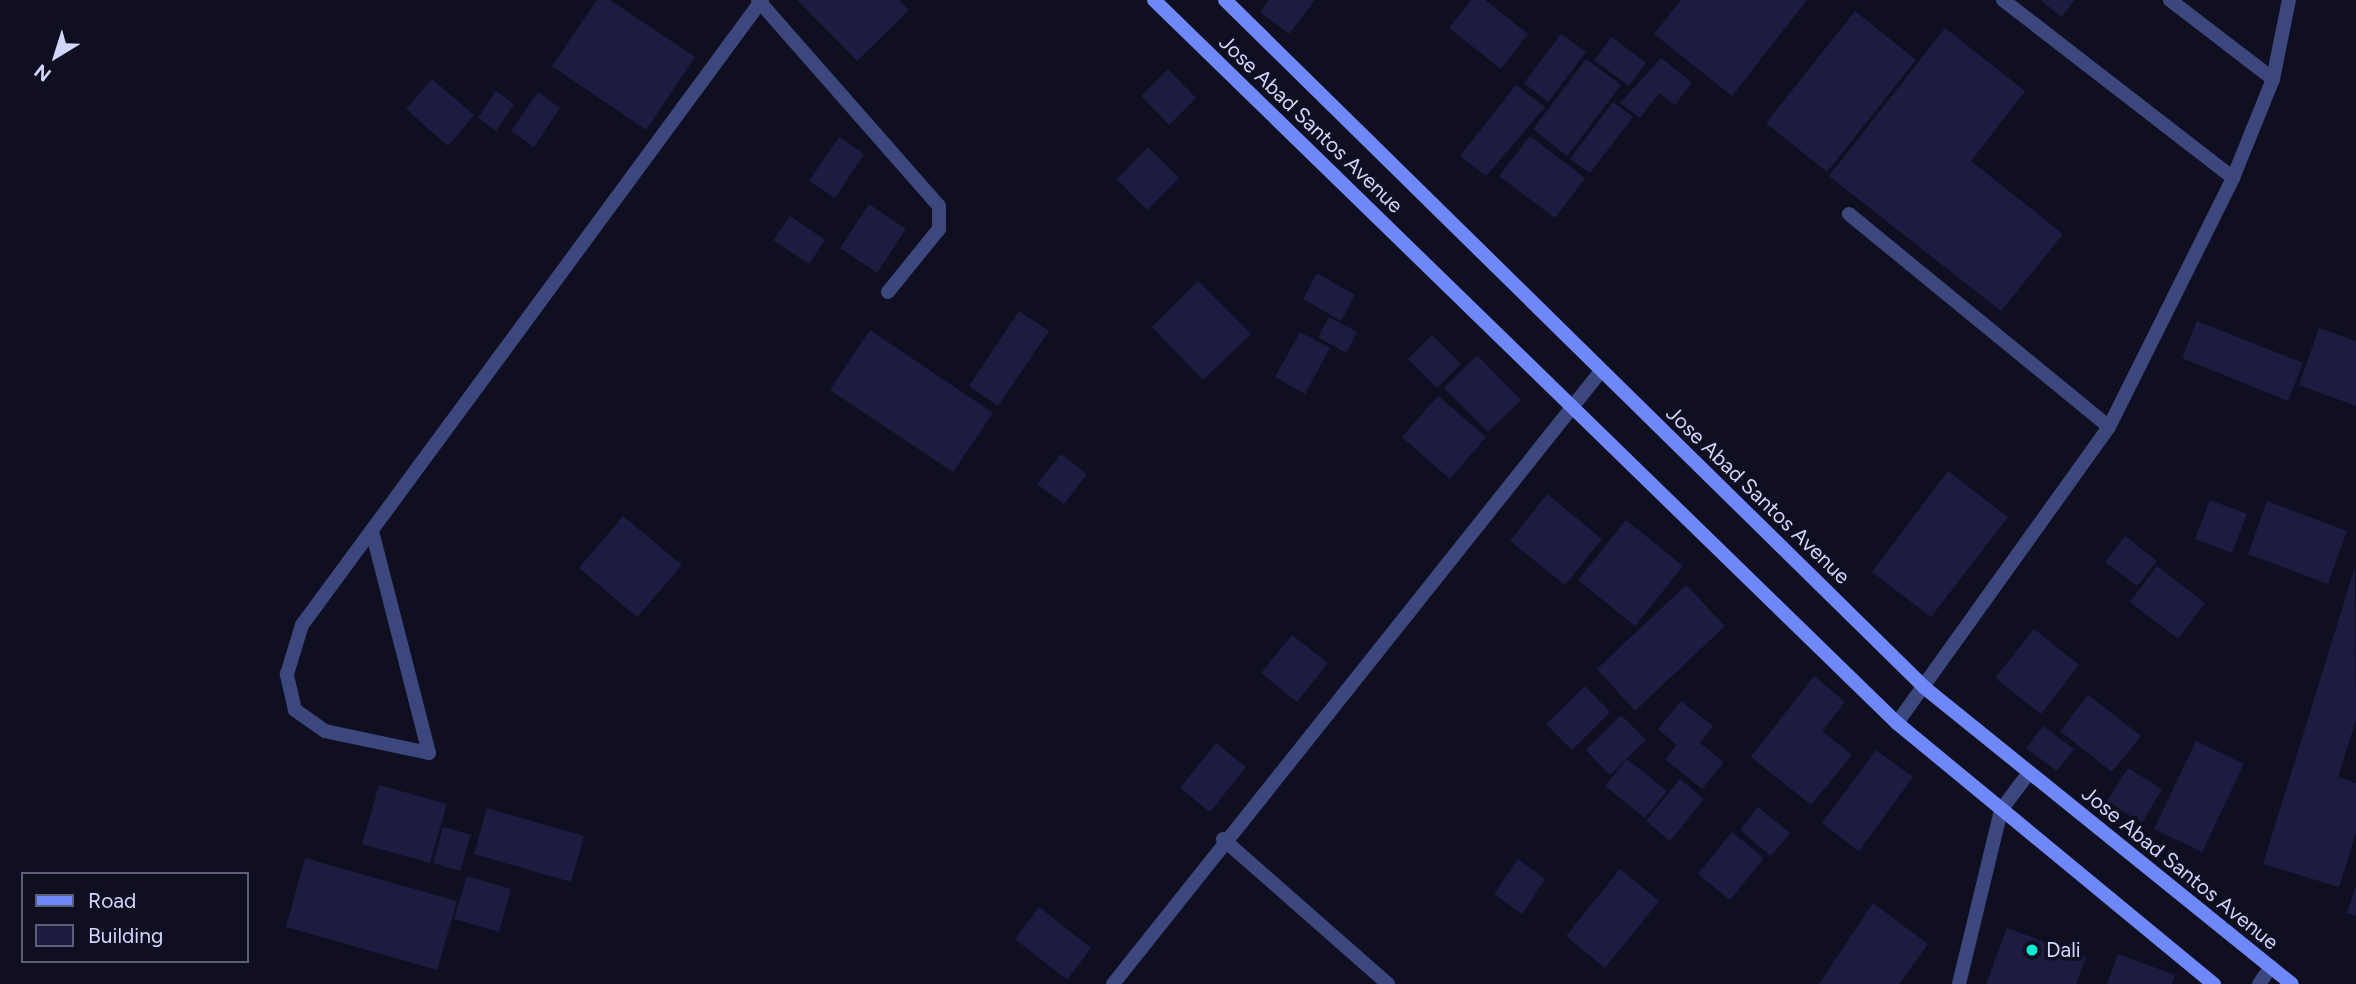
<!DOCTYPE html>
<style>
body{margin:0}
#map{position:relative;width:2356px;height:984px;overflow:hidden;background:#0f0f21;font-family:Figtree,sans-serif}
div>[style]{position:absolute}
.building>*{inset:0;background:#1c1c41}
.service>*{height:14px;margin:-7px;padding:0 7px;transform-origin:7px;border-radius:7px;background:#3c487d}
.minor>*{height:14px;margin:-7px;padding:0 7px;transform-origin:7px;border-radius:7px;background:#3c487d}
.secondary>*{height:14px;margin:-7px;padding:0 7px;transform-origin:7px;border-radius:7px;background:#6e88f7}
.dots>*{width:19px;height:19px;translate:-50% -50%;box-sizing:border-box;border:4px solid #0f0f21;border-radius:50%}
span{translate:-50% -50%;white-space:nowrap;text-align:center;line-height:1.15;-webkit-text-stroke:7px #0f0f21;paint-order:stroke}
.street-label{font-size:21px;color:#d1d6fc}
.poi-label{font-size:21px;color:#d1d6fc}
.left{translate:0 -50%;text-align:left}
.legend{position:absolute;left:21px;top:872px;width:228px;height:91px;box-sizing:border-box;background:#0f0f21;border:2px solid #5d5f79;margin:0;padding:9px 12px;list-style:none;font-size:21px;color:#d1d6fc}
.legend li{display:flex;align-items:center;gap:14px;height:35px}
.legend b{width:35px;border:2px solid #5d5f79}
.north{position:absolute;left:21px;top:21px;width:70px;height:70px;-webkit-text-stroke:5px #0f0f21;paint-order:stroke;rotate:218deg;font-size:19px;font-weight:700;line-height:28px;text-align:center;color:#d1d6fc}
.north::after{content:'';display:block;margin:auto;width:24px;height:32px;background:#d1d6fc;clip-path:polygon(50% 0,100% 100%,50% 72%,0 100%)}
</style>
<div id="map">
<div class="building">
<div style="clip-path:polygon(597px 0,610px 0,695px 57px,646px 130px,552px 66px)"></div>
<div style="clip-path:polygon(797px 0,899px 0,909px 10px,857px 61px)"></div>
<div style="clip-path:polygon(1269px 0,1315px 0,1289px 34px,1260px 12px)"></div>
<div style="clip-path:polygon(1471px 0,1485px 0,1528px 34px,1501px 69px,1449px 28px)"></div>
<div style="clip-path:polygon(1681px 0,1807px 0,1732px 96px,1654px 34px)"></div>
<div style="clip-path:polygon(2041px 0,2075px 0,2061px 17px)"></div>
<div style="clip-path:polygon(1855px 11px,1916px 60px,1827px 172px,1766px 123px)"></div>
<div style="clip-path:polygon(1945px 28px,2025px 91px,1971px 161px,2063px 234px,2001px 311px,1829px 176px)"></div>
<div style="clip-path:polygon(1561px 34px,1586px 52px,1548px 102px,1524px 83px)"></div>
<div style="clip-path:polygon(1612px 37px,1646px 63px,1629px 86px,1594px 60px)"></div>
<div style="clip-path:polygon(1661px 58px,1692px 82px,1675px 105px,1659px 93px,1640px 118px,1620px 103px)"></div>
<div style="clip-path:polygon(1586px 59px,1621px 85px,1567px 156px,1533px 129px)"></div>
<div style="clip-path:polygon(1168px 69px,1196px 98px,1169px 125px,1141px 96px)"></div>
<div style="clip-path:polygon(432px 79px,474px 115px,448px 146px,406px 109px)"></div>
<div style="clip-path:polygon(1516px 85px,1545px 107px,1486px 176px,1460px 156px)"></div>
<div style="clip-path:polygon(496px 91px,514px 104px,496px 131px,478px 118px)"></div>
<div style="clip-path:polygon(538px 92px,560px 108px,534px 147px,511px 131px)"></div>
<div style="clip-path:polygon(1613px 102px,1633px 117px,1590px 173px,1570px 159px)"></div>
<div style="clip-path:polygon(1530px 136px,1585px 178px,1555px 218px,1499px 176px)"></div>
<div style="clip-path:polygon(839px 137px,864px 154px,835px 198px,809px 181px)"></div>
<div style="clip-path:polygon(1148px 147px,1179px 178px,1147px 210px,1117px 179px)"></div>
<div style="clip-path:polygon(869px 204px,906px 229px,877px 273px,840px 248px)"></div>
<div style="clip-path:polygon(790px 216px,825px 240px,809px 264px,773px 240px)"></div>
<div style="clip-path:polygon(1317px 273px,1355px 295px,1341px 321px,1303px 299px)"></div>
<div style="clip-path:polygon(1198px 281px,1251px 334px,1203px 380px,1152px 327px)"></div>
<div style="clip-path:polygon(1019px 311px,1049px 331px,998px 406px,969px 386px)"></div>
<div style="clip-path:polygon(1329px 317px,1357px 332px,1346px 353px,1318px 337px)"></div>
<div style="clip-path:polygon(2197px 321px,2303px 363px,2288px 401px,2182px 358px)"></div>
<div style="clip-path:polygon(2319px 328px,2356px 341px,2356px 406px,2299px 385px)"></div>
<div style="clip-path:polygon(870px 330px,993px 413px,953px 472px,830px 390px)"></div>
<div style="clip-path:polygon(1300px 332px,1330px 348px,1305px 394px,1275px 377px)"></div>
<div style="clip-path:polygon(1432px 335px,1461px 364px,1437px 388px,1408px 359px)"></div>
<div style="clip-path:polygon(1477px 355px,1521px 400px,1488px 432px,1444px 388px)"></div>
<div style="clip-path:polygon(1438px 396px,1486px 437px,1450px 479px,1402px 437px)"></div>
<div style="clip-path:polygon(1061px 454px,1087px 474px,1064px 504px,1037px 484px)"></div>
<div style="clip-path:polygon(1948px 471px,2008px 517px,1931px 617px,1872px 572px)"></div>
<div style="clip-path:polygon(1547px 494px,1602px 539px,1565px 585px,1510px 541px)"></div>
<div style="clip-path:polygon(2210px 500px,2247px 514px,2232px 553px,2195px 539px)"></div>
<div style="clip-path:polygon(2267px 501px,2347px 531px,2328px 584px,2248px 554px)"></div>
<div style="clip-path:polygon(623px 516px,682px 565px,637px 617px,579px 568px)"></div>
<div style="clip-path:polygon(1626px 520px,1683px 566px,1635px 626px,1578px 580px)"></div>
<div style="clip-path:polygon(2125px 536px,2157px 561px,2137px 586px,2105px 562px)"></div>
<div style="clip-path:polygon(2157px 566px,2205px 603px,2178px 639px,2130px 602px)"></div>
<div style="clip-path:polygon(2355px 567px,2356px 720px,2338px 777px,2356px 783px,2356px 833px,2339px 887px,2263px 864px)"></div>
<div style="clip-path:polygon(1686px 585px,1725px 626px,1635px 711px,1597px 669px)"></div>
<div style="clip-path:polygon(2034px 629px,2079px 665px,2041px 714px,1995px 678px)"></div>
<div style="clip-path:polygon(1292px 635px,1328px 663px,1297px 702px,1261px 673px)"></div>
<div style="clip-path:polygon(1814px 676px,1845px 702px,1822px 731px,1852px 755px,1811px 805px,1751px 757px)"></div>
<div style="clip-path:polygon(1585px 686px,1610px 712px,1572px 750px,1546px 724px)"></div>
<div style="clip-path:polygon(2088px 695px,2141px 736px,2112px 772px,2060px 731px)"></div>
<div style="clip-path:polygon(1681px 701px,1713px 726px,1700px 743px,1724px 762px,1702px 789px,1665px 759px,1677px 745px,1658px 729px)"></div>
<div style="clip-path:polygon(1621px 715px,1646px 740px,1610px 775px,1586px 750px)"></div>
<div style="clip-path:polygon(2043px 726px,2074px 749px,2057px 771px,2026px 748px)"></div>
<div style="clip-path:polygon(2196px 741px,2244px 764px,2202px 852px,2154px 829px)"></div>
<div style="clip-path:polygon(1216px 743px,1246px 767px,1210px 812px,1180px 788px)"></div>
<div style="clip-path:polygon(1876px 750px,1913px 777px,1859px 851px,1822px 823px)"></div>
<div style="clip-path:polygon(1627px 759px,1667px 791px,1645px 818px,1605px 786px)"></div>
<div style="clip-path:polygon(2128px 768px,2162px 789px,2142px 823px,2107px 801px)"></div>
<div style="clip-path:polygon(1680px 779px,1704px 799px,1670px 841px,1646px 821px)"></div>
<div style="clip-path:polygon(379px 785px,447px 804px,430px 863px,362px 844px)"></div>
<div style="clip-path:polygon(1758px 807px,1790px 833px,1771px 856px,1740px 830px)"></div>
<div style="clip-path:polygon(487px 808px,584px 836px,571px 882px,474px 854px)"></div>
<div style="clip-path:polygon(443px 827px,471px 835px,460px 871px,433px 863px)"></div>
<div style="clip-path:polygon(1732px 832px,1764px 858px,1730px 900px,1698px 874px)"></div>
<div style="clip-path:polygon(305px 858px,457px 901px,437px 970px,286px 927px)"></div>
<div style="clip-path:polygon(1518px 859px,1545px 879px,1522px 914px,1494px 894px)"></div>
<div style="clip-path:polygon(1620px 869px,1659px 901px,1605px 968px,1566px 936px)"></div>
<div style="clip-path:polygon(467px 876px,511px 889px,499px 932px,454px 919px)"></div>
<div style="clip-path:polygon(2355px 888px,2356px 888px,2356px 916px,2347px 913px)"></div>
<div style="clip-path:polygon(1873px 903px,1928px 944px,1899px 984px,1819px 984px)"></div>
<div style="clip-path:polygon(1039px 907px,1091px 948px,1067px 980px,1015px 939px)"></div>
<div style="clip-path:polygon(2007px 928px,2086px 957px,2076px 984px,1986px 984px)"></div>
<div style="clip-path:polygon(2118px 954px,2175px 975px,2172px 984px,2107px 984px)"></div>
</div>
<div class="service">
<div style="left:2003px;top:0;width:291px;rotate:37.7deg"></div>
<div style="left:2170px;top:0;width:130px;rotate:37.5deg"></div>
<div style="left:1849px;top:214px;width:336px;rotate:39.3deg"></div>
</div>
<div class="minor">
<div style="left:758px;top:0;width:274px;rotate:48.7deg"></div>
<div style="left:939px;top:206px;width:23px;rotate:90deg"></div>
<div style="left:939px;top:229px;width:81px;rotate:129deg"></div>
<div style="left:373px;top:535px;width:225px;rotate:75.6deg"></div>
<div style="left:429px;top:753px;width:106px;rotate:-168.1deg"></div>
<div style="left:325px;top:731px;width:37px;rotate:-145deg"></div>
<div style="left:295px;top:710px;width:37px;rotate:-103deg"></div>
<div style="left:287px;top:674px;width:51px;rotate:-73deg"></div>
<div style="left:302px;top:625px;width:776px;rotate:-53.65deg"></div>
<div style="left:1897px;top:723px;width:364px;rotate:-54.4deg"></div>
<div style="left:2109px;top:427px;width:278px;rotate:-63.5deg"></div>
<div style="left:2233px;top:178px;width:107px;rotate:-68deg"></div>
<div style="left:2273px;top:79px;width:81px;rotate:-78.6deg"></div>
<div style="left:1223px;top:839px;width:220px;rotate:41.3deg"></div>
<div style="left:1113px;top:984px;width:784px;rotate:-51.48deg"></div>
<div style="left:1959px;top:984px;width:179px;rotate:-76.4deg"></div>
<div style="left:2001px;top:810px;width:45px;rotate:-53.1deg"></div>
<div style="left:2259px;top:984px;width:21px;rotate:-55deg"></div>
</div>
<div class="secondary">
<div style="left:1154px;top:0;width:1037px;rotate:44.22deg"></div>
<div style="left:1897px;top:723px;width:411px;rotate:39.5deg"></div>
<div style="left:1225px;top:0;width:982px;rotate:44.5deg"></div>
<div style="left:1925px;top:688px;width:471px;rotate:38.9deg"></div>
</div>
<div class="dots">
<div style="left:2032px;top:950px;background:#0decd3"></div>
</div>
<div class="street-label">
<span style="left:1311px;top:124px;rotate:44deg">Jose Abad Santos Avenue</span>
<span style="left:1758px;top:495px;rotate:44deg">Jose Abad Santos Avenue</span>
<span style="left:2180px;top:868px;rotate:39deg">Jose Abad Santos Avenue</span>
</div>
<div class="poi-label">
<span class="left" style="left:2046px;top:950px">Dali</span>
</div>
<ul class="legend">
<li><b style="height:9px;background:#6e88f7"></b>Road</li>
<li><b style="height:19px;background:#1c1c41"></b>Building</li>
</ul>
<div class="north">N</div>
</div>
